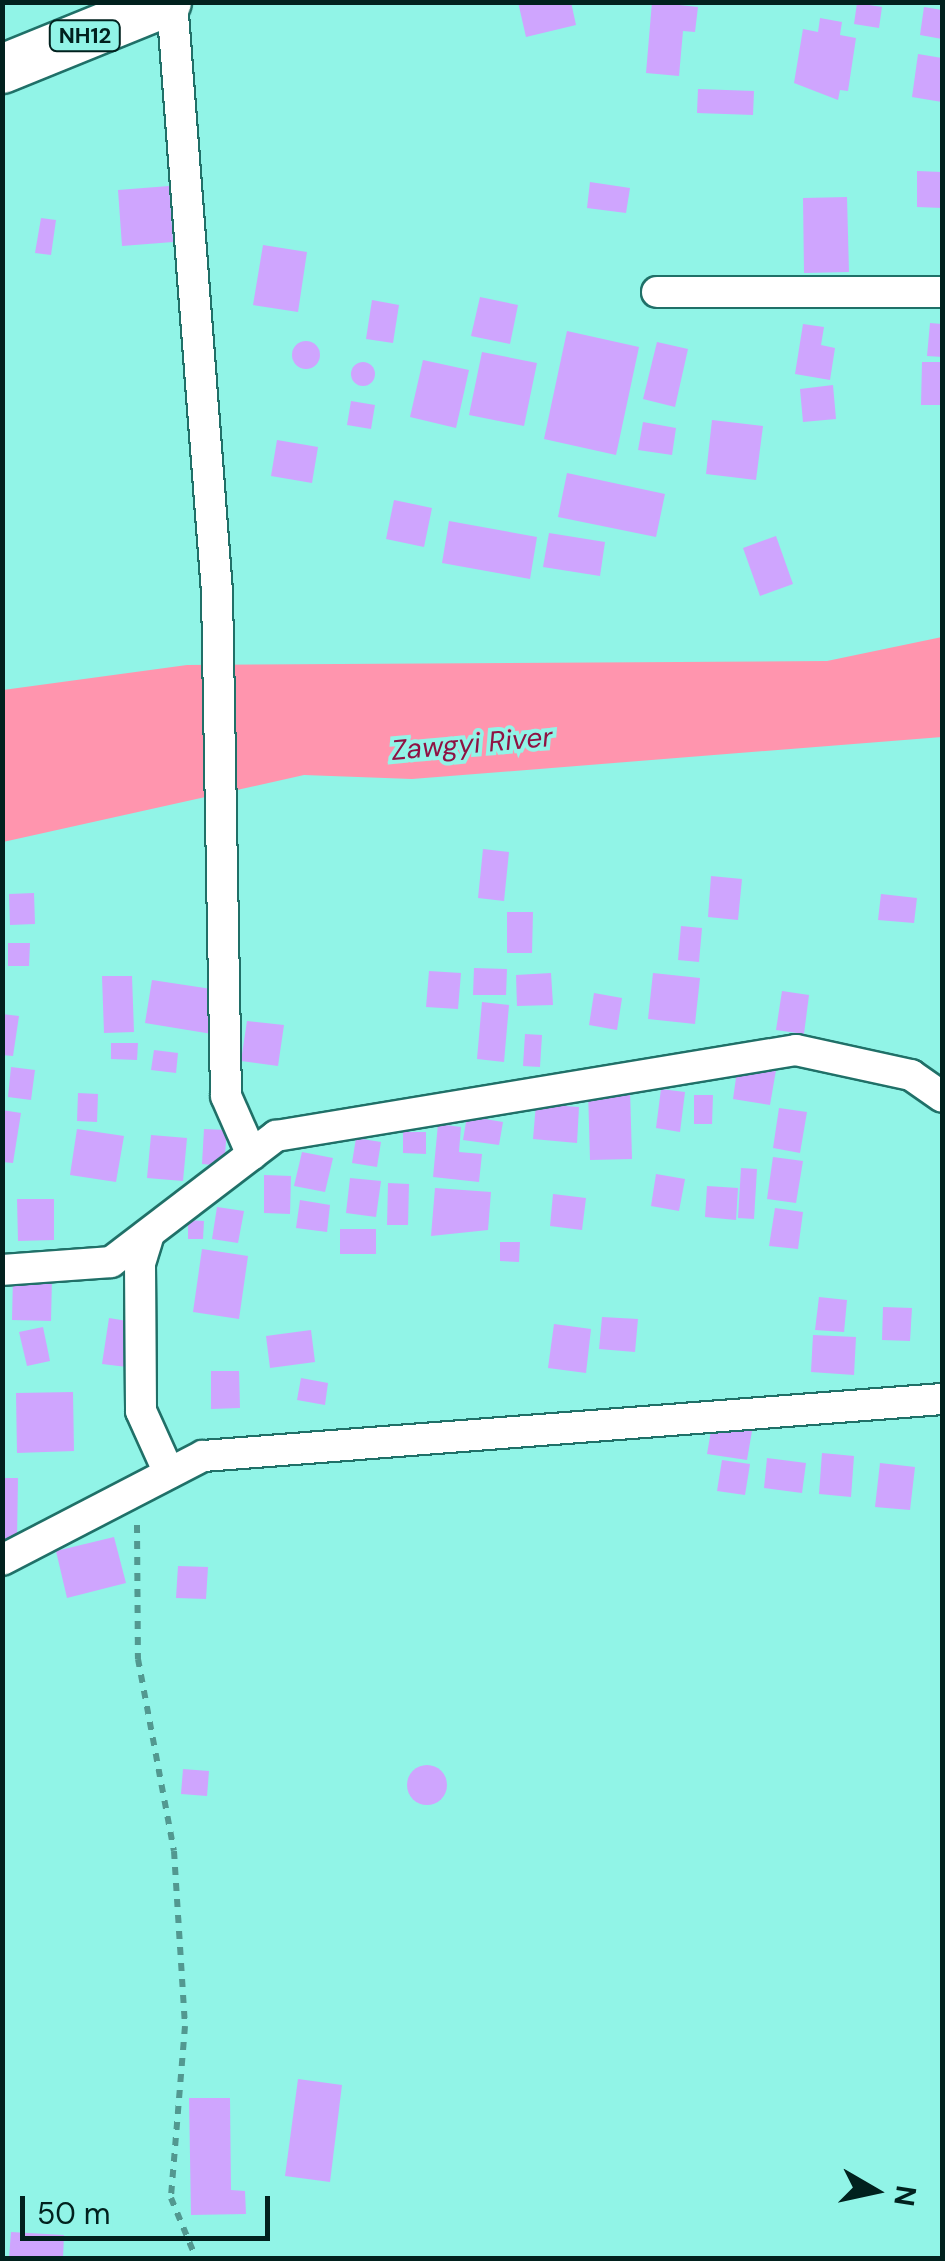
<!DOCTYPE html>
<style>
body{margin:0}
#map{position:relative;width:945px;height:2261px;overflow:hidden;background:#91f4e7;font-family:"DM Sans",sans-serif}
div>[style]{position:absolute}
.water>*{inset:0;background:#ff95ae}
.building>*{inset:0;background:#cfa5fe}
.round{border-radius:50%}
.path>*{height:6px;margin-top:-3px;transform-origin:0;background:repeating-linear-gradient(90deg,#529890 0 8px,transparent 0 16px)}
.roads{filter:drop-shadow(2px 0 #207068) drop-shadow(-2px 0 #207068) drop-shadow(0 2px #207068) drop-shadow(0 -2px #207068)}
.minor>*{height:30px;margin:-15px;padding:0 15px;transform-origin:15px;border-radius:15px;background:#fff}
.trunk>*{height:48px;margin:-24px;padding:0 24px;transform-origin:24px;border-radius:24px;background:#fff}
span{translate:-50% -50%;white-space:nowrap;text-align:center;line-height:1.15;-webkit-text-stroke:8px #91f4e7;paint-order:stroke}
.shield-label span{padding:2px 8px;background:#91f4e7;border:2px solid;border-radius:8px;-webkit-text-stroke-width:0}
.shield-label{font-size:22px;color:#01211e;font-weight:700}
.water-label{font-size:28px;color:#8f1243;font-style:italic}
.frame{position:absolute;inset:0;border:5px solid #01211e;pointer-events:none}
.north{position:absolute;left:825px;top:2141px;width:100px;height:100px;-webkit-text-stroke:8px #91f4e7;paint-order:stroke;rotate:99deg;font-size:28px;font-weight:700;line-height:40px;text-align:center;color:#01211e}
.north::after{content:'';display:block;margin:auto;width:35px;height:45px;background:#01211e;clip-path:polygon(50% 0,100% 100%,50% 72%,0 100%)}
.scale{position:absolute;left:20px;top:2196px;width:250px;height:45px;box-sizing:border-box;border:5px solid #01211e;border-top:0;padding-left:12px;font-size:30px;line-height:35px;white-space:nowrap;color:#01211e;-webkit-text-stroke:8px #91f4e7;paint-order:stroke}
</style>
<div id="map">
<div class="water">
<div style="clip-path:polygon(942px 637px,942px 737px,412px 779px,304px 775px,3px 842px,3px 690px,187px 665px,827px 661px)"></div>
</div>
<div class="building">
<div style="clip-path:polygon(518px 2px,571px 2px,576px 25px,526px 37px)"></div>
<div style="clip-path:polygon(652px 2px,698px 7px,695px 32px,683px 31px,679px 76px,646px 73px)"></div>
<div style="clip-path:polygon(857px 3px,882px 7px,879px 28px,854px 24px)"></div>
<div style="clip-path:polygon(924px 7px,942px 10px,942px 39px,920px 35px)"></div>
<div style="clip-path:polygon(820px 18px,842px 22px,840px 35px,856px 38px,848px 91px,840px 90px,838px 100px,794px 83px,803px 29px,818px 32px)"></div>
<div style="clip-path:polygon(918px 54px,942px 58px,942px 102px,912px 97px)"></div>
<div style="clip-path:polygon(698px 89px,754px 91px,753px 115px,697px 113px)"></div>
<div style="clip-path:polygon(917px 171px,942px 172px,942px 208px,917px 207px)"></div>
<div style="clip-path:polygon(590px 182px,630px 188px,626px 213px,587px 208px)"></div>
<div style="clip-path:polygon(169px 186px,173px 242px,122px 246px,118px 190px)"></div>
<div style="clip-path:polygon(847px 197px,849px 272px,804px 273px,803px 198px)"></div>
<div style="clip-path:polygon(41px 218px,56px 220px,51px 255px,35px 253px)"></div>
<div style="clip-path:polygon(263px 245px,307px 252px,298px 312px,253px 305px)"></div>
<div style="clip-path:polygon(480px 297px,518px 305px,510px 344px,471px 336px)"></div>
<div style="clip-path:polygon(372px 300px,399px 305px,393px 343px,366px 339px)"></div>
<div style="clip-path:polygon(930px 323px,942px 324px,942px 357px,927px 356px)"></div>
<div style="clip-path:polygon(803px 324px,824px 327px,821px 345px,835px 348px,830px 380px,795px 374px)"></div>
<div style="clip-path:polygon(567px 331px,639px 347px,616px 455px,544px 439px)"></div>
<div class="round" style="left:292px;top:341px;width:28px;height:28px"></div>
<div style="clip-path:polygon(657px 342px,688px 349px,675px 407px,643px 399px)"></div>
<div style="clip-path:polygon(482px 352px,537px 363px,524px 426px,469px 415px)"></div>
<div style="clip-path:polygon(423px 360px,469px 370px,456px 428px,410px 417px)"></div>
<div class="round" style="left:351px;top:362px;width:24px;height:24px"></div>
<div style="clip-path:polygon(922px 362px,942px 362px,942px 405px,921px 405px)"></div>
<div style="clip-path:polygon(833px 385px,836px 419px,803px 422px,800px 389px)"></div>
<div style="clip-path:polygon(351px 401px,375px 405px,371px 429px,347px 425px)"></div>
<div style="clip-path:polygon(712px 420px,763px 426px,756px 480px,706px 474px)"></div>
<div style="clip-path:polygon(643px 422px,676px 428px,672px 455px,638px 450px)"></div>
<div style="clip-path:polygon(277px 440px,318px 447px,312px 483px,271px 476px)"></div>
<div style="clip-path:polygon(567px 473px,665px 494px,656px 537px,558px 517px)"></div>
<div style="clip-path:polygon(394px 500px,432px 508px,424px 547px,386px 539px)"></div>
<div style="clip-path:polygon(449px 521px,537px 537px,530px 579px,442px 563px)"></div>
<div style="clip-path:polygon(549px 533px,605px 542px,600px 576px,543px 567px)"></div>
<div style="clip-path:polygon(776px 536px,793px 584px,760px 596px,743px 548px)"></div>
<div style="clip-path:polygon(483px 849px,509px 852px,504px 901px,478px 898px)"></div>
<div style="clip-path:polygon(711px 876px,742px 879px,738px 920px,708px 917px)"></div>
<div style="clip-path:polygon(34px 893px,35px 924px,10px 925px,9px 894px)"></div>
<div style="clip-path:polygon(881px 894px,917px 898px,914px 923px,878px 920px)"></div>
<div style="clip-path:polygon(507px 912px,533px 912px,532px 953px,507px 953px)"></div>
<div style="clip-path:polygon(681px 926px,702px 928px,699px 962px,678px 960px)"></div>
<div style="clip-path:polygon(8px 943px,30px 943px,29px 966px,8px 966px)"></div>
<div style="clip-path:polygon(474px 968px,507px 969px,506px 995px,473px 995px)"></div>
<div style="clip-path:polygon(429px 971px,461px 973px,458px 1009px,426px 1007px)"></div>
<div style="clip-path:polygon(551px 973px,553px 1005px,517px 1006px,516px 975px)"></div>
<div style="clip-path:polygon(653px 973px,700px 978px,695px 1024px,648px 1019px)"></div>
<div style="clip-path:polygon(102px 976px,132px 976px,134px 1032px,104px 1033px)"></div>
<div style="clip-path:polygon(152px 980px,218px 990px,212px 1034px,145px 1023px)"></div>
<div style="clip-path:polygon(782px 991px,809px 995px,804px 1034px,776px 1030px)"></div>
<div style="clip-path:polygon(594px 993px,622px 998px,617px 1030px,589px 1025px)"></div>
<div style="clip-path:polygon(482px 1002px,509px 1005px,504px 1062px,477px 1059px)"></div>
<div style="clip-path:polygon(2px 1014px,19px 1016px,13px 1056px,2px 1055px)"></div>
<div style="clip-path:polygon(247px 1021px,284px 1025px,278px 1066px,241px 1061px)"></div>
<div style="clip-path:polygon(525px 1034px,542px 1035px,540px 1067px,523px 1066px)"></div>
<div style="clip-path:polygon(111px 1043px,138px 1043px,137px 1060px,111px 1059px)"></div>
<div style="clip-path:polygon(154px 1050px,178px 1053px,176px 1073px,151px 1070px)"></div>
<div style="clip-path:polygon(738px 1064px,776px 1070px,770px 1105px,733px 1099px)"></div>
<div style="clip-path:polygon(11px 1067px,35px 1070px,31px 1100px,8px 1097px)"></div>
<div style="clip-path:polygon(630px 1089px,632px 1159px,590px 1160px,588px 1090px)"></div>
<div style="clip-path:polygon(661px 1089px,685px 1092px,680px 1132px,656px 1128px)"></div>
<div style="clip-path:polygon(78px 1093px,98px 1094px,97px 1122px,77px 1121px)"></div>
<div style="clip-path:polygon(694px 1095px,713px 1095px,712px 1124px,694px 1124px)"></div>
<div style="clip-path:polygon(536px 1104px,579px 1107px,577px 1143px,533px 1139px)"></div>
<div style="clip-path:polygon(779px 1108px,807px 1112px,800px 1153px,773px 1148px)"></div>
<div style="clip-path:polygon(2px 1110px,21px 1113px,13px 1163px,2px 1162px)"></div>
<div style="clip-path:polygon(467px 1116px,503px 1122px,499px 1145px,463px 1140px)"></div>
<div style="clip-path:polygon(438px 1124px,461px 1127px,459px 1152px,482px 1154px,479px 1182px,433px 1177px)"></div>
<div style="clip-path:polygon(77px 1129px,124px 1136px,116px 1182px,70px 1175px)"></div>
<div style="clip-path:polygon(204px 1129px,227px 1130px,224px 1166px,202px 1164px)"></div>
<div style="clip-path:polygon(403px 1132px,426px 1132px,426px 1154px,403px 1153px)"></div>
<div style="clip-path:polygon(151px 1135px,187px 1138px,183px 1181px,147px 1178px)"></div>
<div style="clip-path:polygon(356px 1138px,381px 1142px,377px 1167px,352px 1163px)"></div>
<div style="clip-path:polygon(302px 1152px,333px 1158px,325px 1192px,294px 1186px)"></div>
<div style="clip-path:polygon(773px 1157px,803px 1161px,796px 1203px,767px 1199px)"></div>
<div style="clip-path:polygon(741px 1168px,757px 1169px,754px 1219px,738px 1218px)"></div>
<div style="clip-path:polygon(656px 1174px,685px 1179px,679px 1211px,651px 1206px)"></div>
<div style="clip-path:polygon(264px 1175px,291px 1176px,290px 1214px,264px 1213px)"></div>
<div style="clip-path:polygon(350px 1178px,381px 1181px,376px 1217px,346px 1213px)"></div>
<div style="clip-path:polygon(388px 1183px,409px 1184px,408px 1225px,387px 1225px)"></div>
<div style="clip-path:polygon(707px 1186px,738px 1188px,736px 1220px,705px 1217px)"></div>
<div style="clip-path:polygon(435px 1188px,491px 1192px,488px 1230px,431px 1236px)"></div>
<div style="clip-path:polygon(553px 1194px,586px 1198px,582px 1230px,550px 1226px)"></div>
<div style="clip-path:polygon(17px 1199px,54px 1199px,54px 1240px,18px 1241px)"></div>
<div style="clip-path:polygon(300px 1200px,330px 1205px,327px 1232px,296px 1228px)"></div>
<div style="clip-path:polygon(217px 1207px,244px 1211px,238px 1243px,212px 1239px)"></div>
<div style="clip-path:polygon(775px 1208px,803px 1212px,798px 1249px,769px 1246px)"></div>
<div style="clip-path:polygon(188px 1220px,204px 1221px,203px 1239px,188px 1239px)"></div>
<div style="clip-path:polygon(340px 1229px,376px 1229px,376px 1254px,340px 1254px)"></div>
<div style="clip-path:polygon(500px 1242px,520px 1242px,519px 1262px,500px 1261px)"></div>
<div style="clip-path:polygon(202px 1249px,248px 1256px,239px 1319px,193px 1312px)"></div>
<div style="clip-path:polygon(13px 1277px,52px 1277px,51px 1321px,12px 1320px)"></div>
<div style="clip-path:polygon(819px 1297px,847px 1300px,844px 1332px,815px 1330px)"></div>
<div style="clip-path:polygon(883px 1307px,912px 1308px,910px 1341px,882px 1340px)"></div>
<div style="clip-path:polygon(602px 1317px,638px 1319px,635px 1352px,599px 1349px)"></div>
<div style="clip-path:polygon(109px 1318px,133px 1322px,127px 1367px,102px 1364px)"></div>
<div style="clip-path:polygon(554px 1324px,591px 1329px,586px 1373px,548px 1368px)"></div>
<div style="clip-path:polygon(43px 1327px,50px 1361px,27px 1366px,19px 1332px)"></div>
<div style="clip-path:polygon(311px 1330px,315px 1362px,270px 1368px,266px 1336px)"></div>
<div style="clip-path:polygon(813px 1335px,856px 1337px,854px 1375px,811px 1372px)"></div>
<div style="clip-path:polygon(211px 1371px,239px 1371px,240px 1408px,211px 1409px)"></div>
<div style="clip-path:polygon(301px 1378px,328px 1383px,325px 1405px,297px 1400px)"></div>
<div style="clip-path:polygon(73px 1392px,74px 1451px,17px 1453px,16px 1393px)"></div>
<div style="clip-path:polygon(712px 1425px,752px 1431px,747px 1460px,707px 1454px)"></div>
<div style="clip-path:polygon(822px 1453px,854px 1456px,851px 1497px,819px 1494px)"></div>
<div style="clip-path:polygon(767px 1458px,806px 1463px,802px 1493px,764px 1488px)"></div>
<div style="clip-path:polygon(722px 1460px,750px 1464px,745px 1495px,717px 1491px)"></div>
<div style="clip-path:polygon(880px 1463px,915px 1467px,910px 1510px,875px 1507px)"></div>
<div style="clip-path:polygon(2px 1478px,18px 1478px,17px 1539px,2px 1539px)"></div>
<div style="clip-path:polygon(114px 1537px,126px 1583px,67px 1598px,56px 1551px)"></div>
<div style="clip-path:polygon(178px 1566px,208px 1567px,206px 1599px,176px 1598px)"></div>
<div class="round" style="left:407px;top:1765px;width:40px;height:40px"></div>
<div style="clip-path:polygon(183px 1769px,209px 1771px,207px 1796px,181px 1794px)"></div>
<div style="clip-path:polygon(298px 2079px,342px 2085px,330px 2182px,285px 2176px)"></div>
<div style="clip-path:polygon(189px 2098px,230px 2098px,231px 2190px,245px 2191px,246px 2214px,191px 2215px)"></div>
<div style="clip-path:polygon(11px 2232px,64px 2235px,63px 2258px,9px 2258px)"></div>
</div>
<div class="path">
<div style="left:137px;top:1525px;width:134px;rotate:89.6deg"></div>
<div style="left:138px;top:1659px;width:195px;rotate:79.4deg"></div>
<div style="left:174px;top:1851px;width:175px;rotate:86.4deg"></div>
<div style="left:185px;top:2026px;width:173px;rotate:94.7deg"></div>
<div style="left:171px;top:2198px;width:65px;rotate:67.4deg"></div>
</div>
<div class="roads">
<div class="minor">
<div style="left:172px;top:2px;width:592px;rotate:85.64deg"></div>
<div style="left:217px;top:592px;width:504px;rotate:88.98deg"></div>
<div style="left:226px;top:1096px;width:64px;rotate:66.2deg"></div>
<div style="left:657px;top:292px;width:285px"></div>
<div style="left:149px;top:1234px;width:31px;rotate:107deg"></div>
<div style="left:140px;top:1264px;width:147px;rotate:89.6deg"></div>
<div style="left:141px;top:1411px;width:68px;rotate:65.7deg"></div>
<div style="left:2px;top:1270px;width:109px;rotate:-4.2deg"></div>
<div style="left:111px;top:1262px;width:208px;rotate:-37.4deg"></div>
<div style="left:276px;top:1136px;width:527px;rotate:-9.39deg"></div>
<div style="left:796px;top:1050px;width:118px;rotate:12.3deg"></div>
<div style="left:911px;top:1075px;width:38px;rotate:35deg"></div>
<div style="left:2px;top:1560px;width:226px;rotate:-27.4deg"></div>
<div style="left:203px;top:1456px;width:741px;rotate:-4.41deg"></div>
</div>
<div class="trunk">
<div style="left:2px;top:69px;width:178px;rotate:-22.1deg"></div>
</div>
</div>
<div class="shield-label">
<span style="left:85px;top:36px">NH12</span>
</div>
<div class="water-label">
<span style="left:472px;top:744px;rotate:-5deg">Zawgyi River</span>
</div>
<div class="frame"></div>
<div class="north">N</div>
<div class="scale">50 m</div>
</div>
